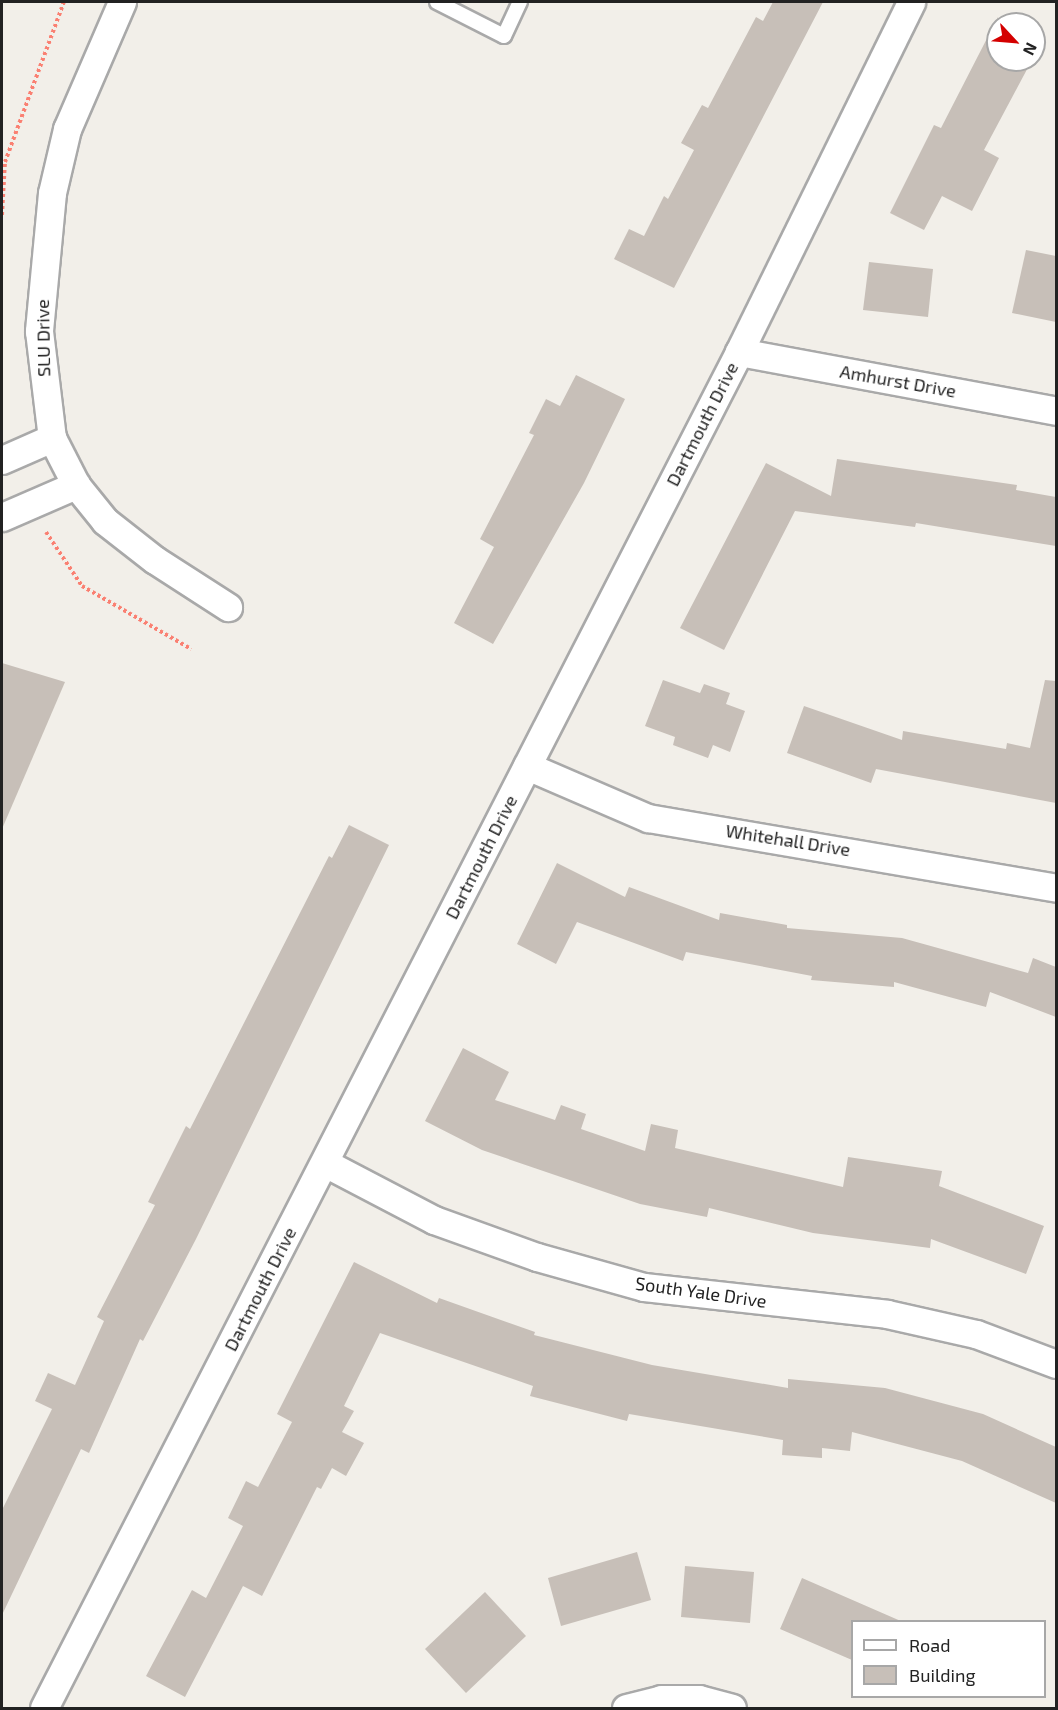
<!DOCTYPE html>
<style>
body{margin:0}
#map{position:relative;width:1058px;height:1710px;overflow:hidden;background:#f2efe9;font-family:"Exo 2",sans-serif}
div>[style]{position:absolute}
.building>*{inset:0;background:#c7bfb8}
.path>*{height:4px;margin-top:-2px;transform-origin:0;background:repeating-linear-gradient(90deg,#fa8072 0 3px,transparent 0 6px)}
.roads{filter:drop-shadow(2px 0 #a9a9a9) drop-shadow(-2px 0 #a9a9a9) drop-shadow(0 2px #a9a9a9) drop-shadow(0 -2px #a9a9a9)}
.lane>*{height:14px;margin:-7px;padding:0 7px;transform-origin:7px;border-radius:7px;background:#fff}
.street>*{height:27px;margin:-13.5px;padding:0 13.5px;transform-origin:13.5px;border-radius:13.5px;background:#fff}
span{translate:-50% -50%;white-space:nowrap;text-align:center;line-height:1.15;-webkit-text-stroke:4.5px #fff;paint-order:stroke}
.street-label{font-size:18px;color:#222}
.frame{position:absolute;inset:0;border:3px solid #222;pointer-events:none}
.legend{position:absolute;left:851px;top:1620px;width:195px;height:78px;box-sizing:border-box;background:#fff;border:2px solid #a7a7a7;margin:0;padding:8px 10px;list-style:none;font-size:18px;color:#222}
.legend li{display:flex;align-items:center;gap:12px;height:30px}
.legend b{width:30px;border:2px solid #a7a7a7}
.north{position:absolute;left:986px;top:12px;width:60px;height:60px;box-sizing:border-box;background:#fff;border:2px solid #a7a7a7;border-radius:50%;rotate:116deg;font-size:16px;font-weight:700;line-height:24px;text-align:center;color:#222}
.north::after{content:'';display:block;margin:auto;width:21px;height:27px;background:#d40000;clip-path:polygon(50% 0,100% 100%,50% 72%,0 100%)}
</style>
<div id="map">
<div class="building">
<div style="clip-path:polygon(773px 2px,823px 2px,674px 288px,614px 259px,629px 229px,644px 236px,664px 196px,668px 199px,694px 150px,681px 143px,702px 105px,708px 108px,756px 17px,763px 21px)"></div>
<div style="clip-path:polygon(998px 17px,998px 60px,1032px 60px,984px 150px,999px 158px,972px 211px,942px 196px,924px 230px,890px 213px,934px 125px,941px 128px)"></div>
<div style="clip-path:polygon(1026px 250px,1056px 256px,1056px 322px,1012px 313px)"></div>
<div style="clip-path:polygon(869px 262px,933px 269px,928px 317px,863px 310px)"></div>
<div style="clip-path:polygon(576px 375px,625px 399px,584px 483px,493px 644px,454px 623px,494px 547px,480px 539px,534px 435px,529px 433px,546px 399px,560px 406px)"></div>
<div style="clip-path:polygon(837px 459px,1017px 485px,1016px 490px,1056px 497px,1056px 546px,916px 523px,915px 527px,795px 511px,724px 650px,680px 628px,766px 463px,831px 496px)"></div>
<div style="clip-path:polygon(2px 663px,65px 682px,2px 829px)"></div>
<div style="clip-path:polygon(663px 680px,700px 693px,704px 684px,730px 693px,726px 704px,745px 711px,730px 752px,713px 745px,708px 758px,673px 745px,675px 737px,645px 726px)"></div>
<div style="clip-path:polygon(1045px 680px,1056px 681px,1056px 803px,876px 769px,871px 783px,787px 753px,804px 706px,902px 740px,903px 731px,1006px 749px,1007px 743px,1030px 748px)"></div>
<div style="clip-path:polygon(349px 825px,389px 845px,196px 1239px,143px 1341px,140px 1339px,89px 1453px,81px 1449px,2px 1615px,2px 1510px,52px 1409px,35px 1401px,48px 1373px,75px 1385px,104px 1321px,97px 1317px,155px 1205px,148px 1202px,186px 1126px,190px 1129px,329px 856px,332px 858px)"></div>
<div style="clip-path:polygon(557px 863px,625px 897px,629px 887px,719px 920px,720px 913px,787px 925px,787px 928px,902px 938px,1028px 973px,1033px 958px,1056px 967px,1056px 1017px,990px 992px,986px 1007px,894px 982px,894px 987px,811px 980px,812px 976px,686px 952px,683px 961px,577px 922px,556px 964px,517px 944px)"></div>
<div style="clip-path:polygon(463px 1048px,509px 1072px,495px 1100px,555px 1120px,561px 1105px,586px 1114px,581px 1129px,645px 1151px,651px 1124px,678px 1130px,675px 1148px,843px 1187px,848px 1157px,942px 1171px,939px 1186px,1044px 1226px,1026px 1274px,931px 1239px,930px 1248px,813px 1233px,709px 1208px,707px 1217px,640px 1204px,482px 1150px,425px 1121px)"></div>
<div style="clip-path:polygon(354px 1262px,437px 1303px,439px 1298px,535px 1332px,534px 1335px,652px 1365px,788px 1388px,788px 1379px,885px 1388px,983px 1414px,1056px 1447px,1056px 1503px,962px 1461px,852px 1432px,850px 1451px,822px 1448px,822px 1458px,782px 1455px,783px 1440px,629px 1414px,627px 1421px,530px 1396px,533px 1386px,380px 1333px,344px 1406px,354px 1411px,342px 1432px,364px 1443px,346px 1476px,332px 1468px,321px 1489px,317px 1487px,262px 1596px,243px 1586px,185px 1697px,146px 1676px,192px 1590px,206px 1598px,243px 1526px,228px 1518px,246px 1481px,258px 1487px,292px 1422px,277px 1414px)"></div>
<div style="clip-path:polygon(637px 1552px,651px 1600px,561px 1626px,548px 1578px)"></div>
<div style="clip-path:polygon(685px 1566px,754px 1572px,750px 1623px,681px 1617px)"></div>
<div style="clip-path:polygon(802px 1578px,903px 1622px,852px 1622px,852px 1660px,780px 1629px)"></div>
<div style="clip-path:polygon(485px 1592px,526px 1636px,466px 1693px,425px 1649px)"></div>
</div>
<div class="path">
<div style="left:2px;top:215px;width:53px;rotate:-86.8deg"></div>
<div style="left:5px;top:162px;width:171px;rotate:-69.8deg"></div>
<div style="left:46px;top:532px;width:65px;rotate:56.3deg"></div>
<div style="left:82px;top:586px;width:126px;rotate:30deg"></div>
</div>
<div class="roads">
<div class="lane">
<div style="left:437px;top:2px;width:75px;rotate:26.9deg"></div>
<div style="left:504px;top:36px;width:38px;rotate:-65deg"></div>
</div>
<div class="street">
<div style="left:122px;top:2px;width:138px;rotate:113.4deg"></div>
<div style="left:67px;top:129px;width:66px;rotate:103.2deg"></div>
<div style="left:52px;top:193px;width:139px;rotate:95.4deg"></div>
<div style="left:39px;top:331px;width:108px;rotate:83.1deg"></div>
<div style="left:52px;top:438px;width:53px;rotate:62.9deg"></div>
<div style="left:76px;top:485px;width:46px;rotate:51.1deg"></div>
<div style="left:105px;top:521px;width:63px;rotate:38deg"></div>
<div style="left:155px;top:560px;width:87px;rotate:32.8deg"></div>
<div style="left:739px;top:352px;width:322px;rotate:10.5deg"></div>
<div style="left:2px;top:460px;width:55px;rotate:-23.7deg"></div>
<div style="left:2px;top:517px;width:81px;rotate:-23.4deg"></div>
<div style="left:527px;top:766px;width:132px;rotate:23.3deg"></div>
<div style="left:648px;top:818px;width:414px;rotate:9.7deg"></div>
<div style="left:325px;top:1163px;width:123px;rotate:27.6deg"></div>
<div style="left:434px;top:1220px;width:109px;rotate:19.8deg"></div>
<div style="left:537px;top:1257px;width:111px;rotate:15.7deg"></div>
<div style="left:644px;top:1287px;width:244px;rotate:6.3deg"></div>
<div style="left:887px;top:1314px;width:91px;rotate:12.7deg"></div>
<div style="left:976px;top:1334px;width:85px;rotate:20.6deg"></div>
<div style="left:44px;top:1708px;width:1524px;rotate:-62.86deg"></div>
<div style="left:739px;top:352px;width:390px;rotate:-63.8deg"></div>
<div style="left:626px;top:1708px;width:36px;rotate:-14deg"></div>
<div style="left:661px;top:1699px;width:38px"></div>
<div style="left:699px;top:1699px;width:34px;rotate:15deg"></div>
</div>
</div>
<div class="street-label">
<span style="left:43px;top:338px;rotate:-91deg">SLU Drive</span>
<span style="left:898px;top:381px;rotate:10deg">Amhurst Drive</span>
<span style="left:702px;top:424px;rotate:-63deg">Dartmouth Drive</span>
<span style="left:788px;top:840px;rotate:9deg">Whitehall Drive</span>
<span style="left:481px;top:857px;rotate:-63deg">Dartmouth Drive</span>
<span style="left:260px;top:1289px;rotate:-63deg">Dartmouth Drive</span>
<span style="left:701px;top:1292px;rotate:8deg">South Yale Drive</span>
</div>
<div class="frame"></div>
<ul class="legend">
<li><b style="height:8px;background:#fff"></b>Road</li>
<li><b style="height:16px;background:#c7bfb8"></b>Building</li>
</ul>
<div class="north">N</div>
</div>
